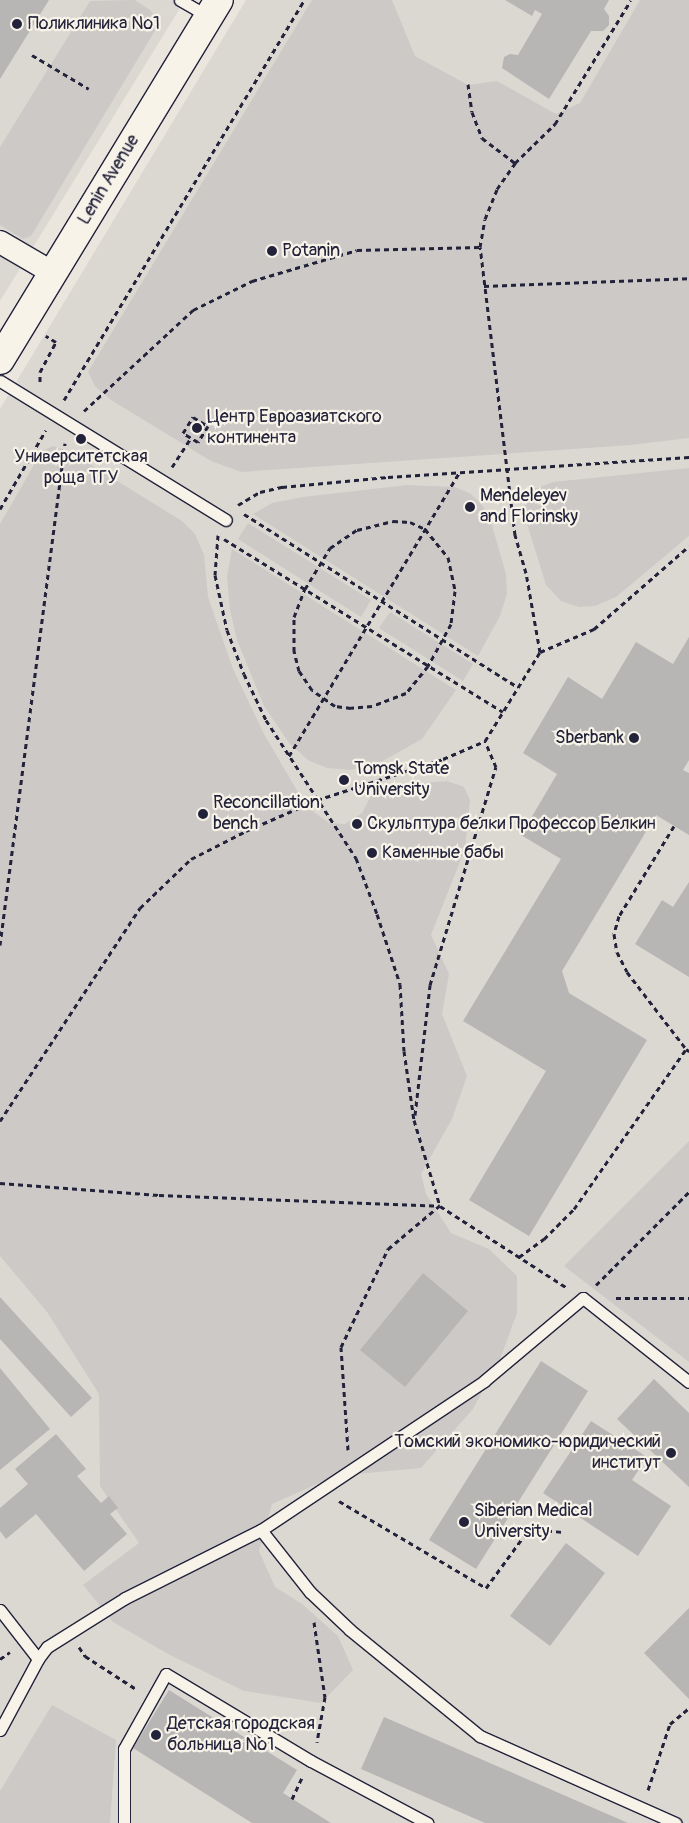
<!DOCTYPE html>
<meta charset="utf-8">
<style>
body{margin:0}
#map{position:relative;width:689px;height:1823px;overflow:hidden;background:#eae6de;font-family:Pangolin,sans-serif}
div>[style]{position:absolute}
.built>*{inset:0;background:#dbd8d2}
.green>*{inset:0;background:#cdc9c6}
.building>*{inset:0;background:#b8b6b5}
.path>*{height:3px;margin-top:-1.5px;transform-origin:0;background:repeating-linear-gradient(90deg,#22223b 0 5px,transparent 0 9px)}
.roads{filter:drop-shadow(1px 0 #22223b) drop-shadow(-1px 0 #22223b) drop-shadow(0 1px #22223b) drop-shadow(0 -1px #22223b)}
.lane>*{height:11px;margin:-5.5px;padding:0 5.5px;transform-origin:5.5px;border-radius:5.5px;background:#f7f3e8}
.street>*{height:22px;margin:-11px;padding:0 11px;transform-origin:11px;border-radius:11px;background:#f7f3e8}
.primary>*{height:28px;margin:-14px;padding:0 14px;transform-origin:14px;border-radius:14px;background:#f7f3e8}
.dots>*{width:14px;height:14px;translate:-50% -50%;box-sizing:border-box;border:2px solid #f7f3e8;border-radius:50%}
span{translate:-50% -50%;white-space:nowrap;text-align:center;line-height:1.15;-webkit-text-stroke:4.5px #f7f3e8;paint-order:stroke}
.poi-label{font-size:18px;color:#22223b}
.left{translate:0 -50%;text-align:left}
.right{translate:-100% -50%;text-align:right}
.street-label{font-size:18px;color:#22223b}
</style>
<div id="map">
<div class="built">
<div style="clip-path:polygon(0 0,185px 0,0 301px)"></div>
<div style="clip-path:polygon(246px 0,689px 0,689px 1823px,0 1823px,0 409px)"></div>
</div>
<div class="green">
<div style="clip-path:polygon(135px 0,150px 10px,159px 24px,31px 236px,23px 239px,0 225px,0 147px,90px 1px)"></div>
<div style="clip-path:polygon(312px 0,392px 0,415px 56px,468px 85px,497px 81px,556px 114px,580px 103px,640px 0,689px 0,689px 438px,631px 445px,241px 472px,211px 461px,111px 400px,95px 386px,88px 372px)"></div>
<div style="clip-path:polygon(53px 446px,72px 453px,182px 521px,195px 534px,204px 555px,208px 597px,233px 669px,264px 734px,306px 806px,329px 823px,345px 824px,362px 813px,371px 796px,390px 786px,447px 781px,464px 787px,470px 800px,465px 849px,431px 935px,449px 974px,442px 1014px,467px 1076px,452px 1119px,421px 1174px,426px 1194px,451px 1233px,489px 1249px,517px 1276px,517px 1313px,500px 1359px,473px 1409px,421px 1468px,335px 1476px,272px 1504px,259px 1551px,275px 1587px,302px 1604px,338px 1636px,353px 1670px,321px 1703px,244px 1691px,168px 1654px,113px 1622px,83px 1585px,139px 1543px,100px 1486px,99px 1394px,47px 1312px,0 1256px,0 524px,42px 451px)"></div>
<div style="clip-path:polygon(689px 468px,689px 536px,616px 597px,595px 606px,579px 607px,561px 601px,546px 585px,523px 511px,526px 498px,532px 490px,553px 482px)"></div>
<div style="clip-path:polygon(407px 485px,455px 487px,471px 494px,483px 506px,491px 522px,506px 574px,507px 594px,500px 616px,478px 656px,253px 514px,272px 503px,303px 497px)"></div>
<div style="clip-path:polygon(248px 523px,371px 600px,361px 617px,238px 539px)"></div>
<div style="clip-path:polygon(232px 549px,456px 690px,422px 739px,381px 762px,351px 770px,327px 768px,308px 760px,289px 743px,264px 706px,237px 640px,230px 610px,227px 576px)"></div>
<div style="clip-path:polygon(390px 612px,473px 664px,463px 681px,379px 628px)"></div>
<div style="clip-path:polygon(689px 1141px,689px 1362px,564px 1266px)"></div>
<div style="clip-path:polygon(52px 1705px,116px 1740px,110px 1823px,0 1823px,0 1791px)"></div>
</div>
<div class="building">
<div style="clip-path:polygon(0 0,49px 0,0 79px)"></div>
<div style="clip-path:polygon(505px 0,609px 0,604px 9px,609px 16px,609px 25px,603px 31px,591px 31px,549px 99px,502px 68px,504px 57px,510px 54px,518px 55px,542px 14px,535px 10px,532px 16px)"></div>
<div style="clip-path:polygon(689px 637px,689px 760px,683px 770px,689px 773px,689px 835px,656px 815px,562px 971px,569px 993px,647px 1040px,529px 1236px,469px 1200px,546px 1071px,463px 1021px,561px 859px,521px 835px,557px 774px,523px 753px,568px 677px,602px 699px,636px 642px,673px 664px)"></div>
<div style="clip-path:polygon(689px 882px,689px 977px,635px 944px,662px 900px,673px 907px)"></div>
<div style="clip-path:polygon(423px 1273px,468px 1311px,405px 1387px,360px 1350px)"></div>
<div style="clip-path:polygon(0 1297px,92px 1398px,71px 1417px,0 1339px)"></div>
<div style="clip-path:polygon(541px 1361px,588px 1391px,476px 1569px,429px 1540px)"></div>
<div style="clip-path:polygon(0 1368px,50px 1429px,0 1470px)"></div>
<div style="clip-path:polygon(654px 1379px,689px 1413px,689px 1487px,617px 1419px)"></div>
<div style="clip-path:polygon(591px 1421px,647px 1457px,632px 1480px,671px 1506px,638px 1556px,543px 1493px)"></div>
<div style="clip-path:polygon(56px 1434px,86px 1469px,77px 1476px,101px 1503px,109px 1496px,118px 1508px,110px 1514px,127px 1534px,84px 1571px,36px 1514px,6px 1539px,0 1531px,0 1508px,28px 1484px,15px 1469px)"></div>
<div style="clip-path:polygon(566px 1543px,605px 1573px,550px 1646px,510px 1616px)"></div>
<div style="clip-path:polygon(689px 1608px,689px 1699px,644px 1653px)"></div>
<div style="clip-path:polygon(169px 1690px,297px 1770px,283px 1793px,331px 1823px,252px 1823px,133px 1748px)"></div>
<div style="clip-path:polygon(384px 1717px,628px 1823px,485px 1823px,361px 1769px)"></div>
</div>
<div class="path">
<div style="left:32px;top:55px;width:66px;rotate:30.8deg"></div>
<div style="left:468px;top:84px;width:28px;rotate:82deg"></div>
<div style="left:472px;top:112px;width:28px;rotate:69deg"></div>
<div style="left:482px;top:138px;width:41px;rotate:37.1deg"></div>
<div style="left:484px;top:286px;width:205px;rotate:-2.2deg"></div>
<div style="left:40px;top:382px;width:10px;rotate:-90deg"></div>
<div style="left:40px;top:372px;width:34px;rotate:-62deg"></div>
<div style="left:56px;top:342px;width:12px;rotate:-149deg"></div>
<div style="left:64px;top:400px;width:466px;rotate:-59deg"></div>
<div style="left:84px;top:411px;width:149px;rotate:-42.8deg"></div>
<div style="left:193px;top:310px;width:66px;rotate:-26.2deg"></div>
<div style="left:252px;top:281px;width:109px;rotate:-16.4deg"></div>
<div style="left:357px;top:250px;width:123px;rotate:-1.4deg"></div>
<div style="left:193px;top:417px;width:17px;rotate:31deg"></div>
<div style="left:208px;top:426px;width:19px;rotate:122deg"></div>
<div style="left:198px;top:442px;width:17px;rotate:-149deg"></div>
<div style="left:183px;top:433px;width:19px;rotate:-58deg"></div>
<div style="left:172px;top:467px;width:35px;rotate:-57deg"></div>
<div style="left:238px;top:505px;width:26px;rotate:-31deg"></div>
<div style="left:260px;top:492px;width:23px;rotate:-13deg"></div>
<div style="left:282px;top:487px;width:106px;rotate:-5.4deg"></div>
<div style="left:388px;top:477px;width:302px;rotate:-3.8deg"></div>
<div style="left:0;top:509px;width:91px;rotate:-59.8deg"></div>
<div style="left:244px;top:514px;width:324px;rotate:32.3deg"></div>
<div style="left:393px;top:521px;width:17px;rotate:3deg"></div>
<div style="left:410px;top:522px;width:17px;rotate:25deg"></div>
<div style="left:425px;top:529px;width:36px;rotate:51deg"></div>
<div style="left:448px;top:557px;width:35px;rotate:78deg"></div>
<div style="left:455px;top:591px;width:33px;rotate:97deg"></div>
<div style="left:451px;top:624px;width:48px;rotate:118.7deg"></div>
<div style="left:428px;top:666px;width:35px;rotate:129deg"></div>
<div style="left:406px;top:693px;width:36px;rotate:159deg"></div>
<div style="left:372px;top:706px;width:21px;rotate:175deg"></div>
<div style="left:351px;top:708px;width:16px;rotate:-173deg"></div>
<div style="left:335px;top:706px;width:28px;rotate:-145deg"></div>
<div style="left:312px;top:690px;width:23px;rotate:-124deg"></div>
<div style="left:299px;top:671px;width:21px;rotate:-104deg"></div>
<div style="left:294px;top:651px;width:34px;rotate:-90deg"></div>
<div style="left:294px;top:617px;width:30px;rotate:-69deg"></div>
<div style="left:305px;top:589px;width:48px;rotate:-58.6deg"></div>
<div style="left:330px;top:548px;width:32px;rotate:-34deg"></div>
<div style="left:357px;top:530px;width:37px;rotate:-14deg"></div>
<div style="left:218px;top:535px;width:40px;rotate:94.3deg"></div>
<div style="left:215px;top:575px;width:56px;rotate:77.7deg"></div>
<div style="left:227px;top:630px;width:47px;rotate:68.9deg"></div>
<div style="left:244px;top:674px;width:51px;rotate:64.4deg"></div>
<div style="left:266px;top:720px;width:165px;rotate:56.9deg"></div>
<div style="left:356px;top:858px;width:60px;rotate:69.4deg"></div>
<div style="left:377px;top:914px;width:74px;rotate:71.8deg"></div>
<div style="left:400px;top:984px;width:67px;rotate:86.6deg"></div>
<div style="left:404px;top:1051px;width:70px;rotate:81.8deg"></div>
<div style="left:414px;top:1120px;width:90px;rotate:73.2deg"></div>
<div style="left:440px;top:1206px;width:151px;rotate:32.8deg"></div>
<div style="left:224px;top:539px;width:328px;rotate:31.8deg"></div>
<div style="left:540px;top:652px;width:80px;rotate:-100deg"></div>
<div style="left:526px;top:573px;width:40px;rotate:-106deg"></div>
<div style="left:515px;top:535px;width:290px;rotate:-96.9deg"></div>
<div style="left:480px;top:247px;width:28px;rotate:-80deg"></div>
<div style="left:485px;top:219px;width:32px;rotate:-68deg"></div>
<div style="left:497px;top:189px;width:32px;rotate:-55deg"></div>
<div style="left:515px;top:163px;width:56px;rotate:-44.3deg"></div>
<div style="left:555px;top:124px;width:145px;rotate:-58.5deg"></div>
<div style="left:289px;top:756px;width:330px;rotate:-59deg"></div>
<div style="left:674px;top:826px;width:105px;rotate:121.4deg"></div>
<div style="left:619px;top:916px;width:19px;rotate:106deg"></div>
<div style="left:614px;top:934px;width:18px;rotate:81deg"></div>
<div style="left:617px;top:952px;width:22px;rotate:63deg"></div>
<div style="left:627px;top:972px;width:97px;rotate:52.5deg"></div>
<div style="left:0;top:945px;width:506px;rotate:-82.62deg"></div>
<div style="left:415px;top:1115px;width:131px;rotate:-83.4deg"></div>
<div style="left:430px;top:985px;width:228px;rotate:-73.2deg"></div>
<div style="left:496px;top:767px;width:28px;rotate:-113deg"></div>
<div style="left:0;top:1121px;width:255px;rotate:-56.7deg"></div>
<div style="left:140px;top:908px;width:71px;rotate:-43.9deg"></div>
<div style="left:191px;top:859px;width:62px;rotate:-27deg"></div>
<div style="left:246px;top:831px;width:77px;rotate:-23.6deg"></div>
<div style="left:317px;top:800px;width:133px;rotate:-18deg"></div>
<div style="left:443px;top:759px;width:46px;rotate:-23.2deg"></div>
<div style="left:485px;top:741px;width:105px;rotate:-58.3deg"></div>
<div style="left:540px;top:652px;width:59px;rotate:-23.1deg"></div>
<div style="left:594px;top:629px;width:126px;rotate:-41.1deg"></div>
<div style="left:0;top:1183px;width:159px;rotate:4.3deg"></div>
<div style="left:159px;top:1195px;width:281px;rotate:2.2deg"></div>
<div style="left:519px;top:1257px;width:31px;rotate:-36deg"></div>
<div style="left:544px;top:1239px;width:42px;rotate:-45deg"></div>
<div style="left:574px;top:1209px;width:195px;rotate:-55deg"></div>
<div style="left:686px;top:1049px;width:4px;rotate:34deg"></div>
<div style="left:596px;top:1285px;width:132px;rotate:-45deg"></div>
<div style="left:616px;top:1298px;width:73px"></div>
<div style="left:348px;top:1450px;width:103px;rotate:-93.9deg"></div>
<div style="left:341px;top:1347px;width:109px;rotate:-64.4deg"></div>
<div style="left:388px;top:1249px;width:67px;rotate:-40.1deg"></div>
<div style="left:339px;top:1501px;width:171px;rotate:30.6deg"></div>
<div style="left:486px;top:1588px;width:73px;rotate:-53.9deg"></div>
<div style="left:529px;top:1529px;width:33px;rotate:5deg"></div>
<div style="left:314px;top:1622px;width:76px;rotate:81.7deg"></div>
<div style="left:325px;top:1697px;width:46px;rotate:100.1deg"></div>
<div style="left:79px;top:1647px;width:11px;rotate:56deg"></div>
<div style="left:85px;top:1656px;width:61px;rotate:32.9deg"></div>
<div style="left:0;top:1659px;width:12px;rotate:-35deg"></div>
<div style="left:648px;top:1790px;width:70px;rotate:-71.6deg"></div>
<div style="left:670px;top:1724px;width:25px;rotate:-40deg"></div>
<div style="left:292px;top:1799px;width:23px;rotate:-65deg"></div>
</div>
<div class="roads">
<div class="lane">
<div style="left:180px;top:0;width:34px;rotate:30deg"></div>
<div style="left:0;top:381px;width:265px;rotate:31.6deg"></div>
<div style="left:261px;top:1530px;width:79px;rotate:51.7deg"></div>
<div style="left:310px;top:1592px;width:55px;rotate:43.5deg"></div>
<div style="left:350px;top:1630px;width:168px;rotate:39.2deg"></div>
<div style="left:480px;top:1736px;width:214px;rotate:24deg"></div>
<div style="left:0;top:1610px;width:62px;rotate:52.2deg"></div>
<div style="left:0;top:1730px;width:81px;rotate:-61.8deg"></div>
<div style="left:38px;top:1659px;width:15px;rotate:-53deg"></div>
<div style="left:47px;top:1647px;width:92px;rotate:-32.1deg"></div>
<div style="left:125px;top:1598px;width:152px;rotate:-26.6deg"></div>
<div style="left:261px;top:1530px;width:268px;rotate:-33.7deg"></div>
<div style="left:484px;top:1381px;width:129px;rotate:-40deg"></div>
<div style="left:583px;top:1298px;width:135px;rotate:38.4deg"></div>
<div style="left:124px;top:1823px;width:74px;rotate:-90deg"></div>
<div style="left:124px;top:1749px;width:86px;rotate:-60.8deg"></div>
<div style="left:166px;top:1674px;width:169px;rotate:31deg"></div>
<div style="left:311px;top:1761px;width:132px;rotate:28.1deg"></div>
</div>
<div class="street">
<div style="left:0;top:242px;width:61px;rotate:30.3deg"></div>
</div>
<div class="primary">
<div style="left:0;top:360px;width:421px;rotate:-58.7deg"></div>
</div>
</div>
<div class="dots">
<div style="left:17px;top:24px;background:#22223b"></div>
<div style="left:272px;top:251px;background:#22223b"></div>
<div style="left:197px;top:428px;background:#22223b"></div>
<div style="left:81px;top:439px;background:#22223b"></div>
<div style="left:470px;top:507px;background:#22223b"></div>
<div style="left:634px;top:738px;background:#22223b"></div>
<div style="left:344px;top:780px;background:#22223b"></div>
<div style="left:203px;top:814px;background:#22223b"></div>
<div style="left:357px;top:824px;background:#22223b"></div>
<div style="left:372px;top:853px;background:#22223b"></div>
<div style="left:671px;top:1453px;background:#22223b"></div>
<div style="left:464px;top:1522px;background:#22223b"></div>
<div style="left:156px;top:1735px;background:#22223b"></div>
</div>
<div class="poi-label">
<span class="left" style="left:28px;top:24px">Поликлиника №1</span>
<span class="left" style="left:282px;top:251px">Potanin</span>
<span class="left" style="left:207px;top:428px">Центр Евроазиатского<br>континента</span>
<span style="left:81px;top:468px">Университетская<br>роща ТГУ</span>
<span class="left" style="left:480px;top:507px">Mendeleyev<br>and Florinsky</span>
<span class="right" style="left:624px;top:738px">Sberbank</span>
<span class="left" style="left:354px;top:780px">Tomsk State<br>University</span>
<span class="left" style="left:213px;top:814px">Reconcillation<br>bench</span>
<span class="left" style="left:367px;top:824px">Скульптура белки Профессор Белкин</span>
<span class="left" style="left:382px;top:853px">Каменные бабы</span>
<span class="right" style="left:661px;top:1453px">Томский экономико-юридический<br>институт</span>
<span class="left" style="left:474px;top:1522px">Siberian Medical<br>University</span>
<span class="left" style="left:167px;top:1735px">Детская городская<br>больница №1</span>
</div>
<div class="street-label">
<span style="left:109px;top:180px;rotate:-59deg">Lenin Avenue</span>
</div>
</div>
